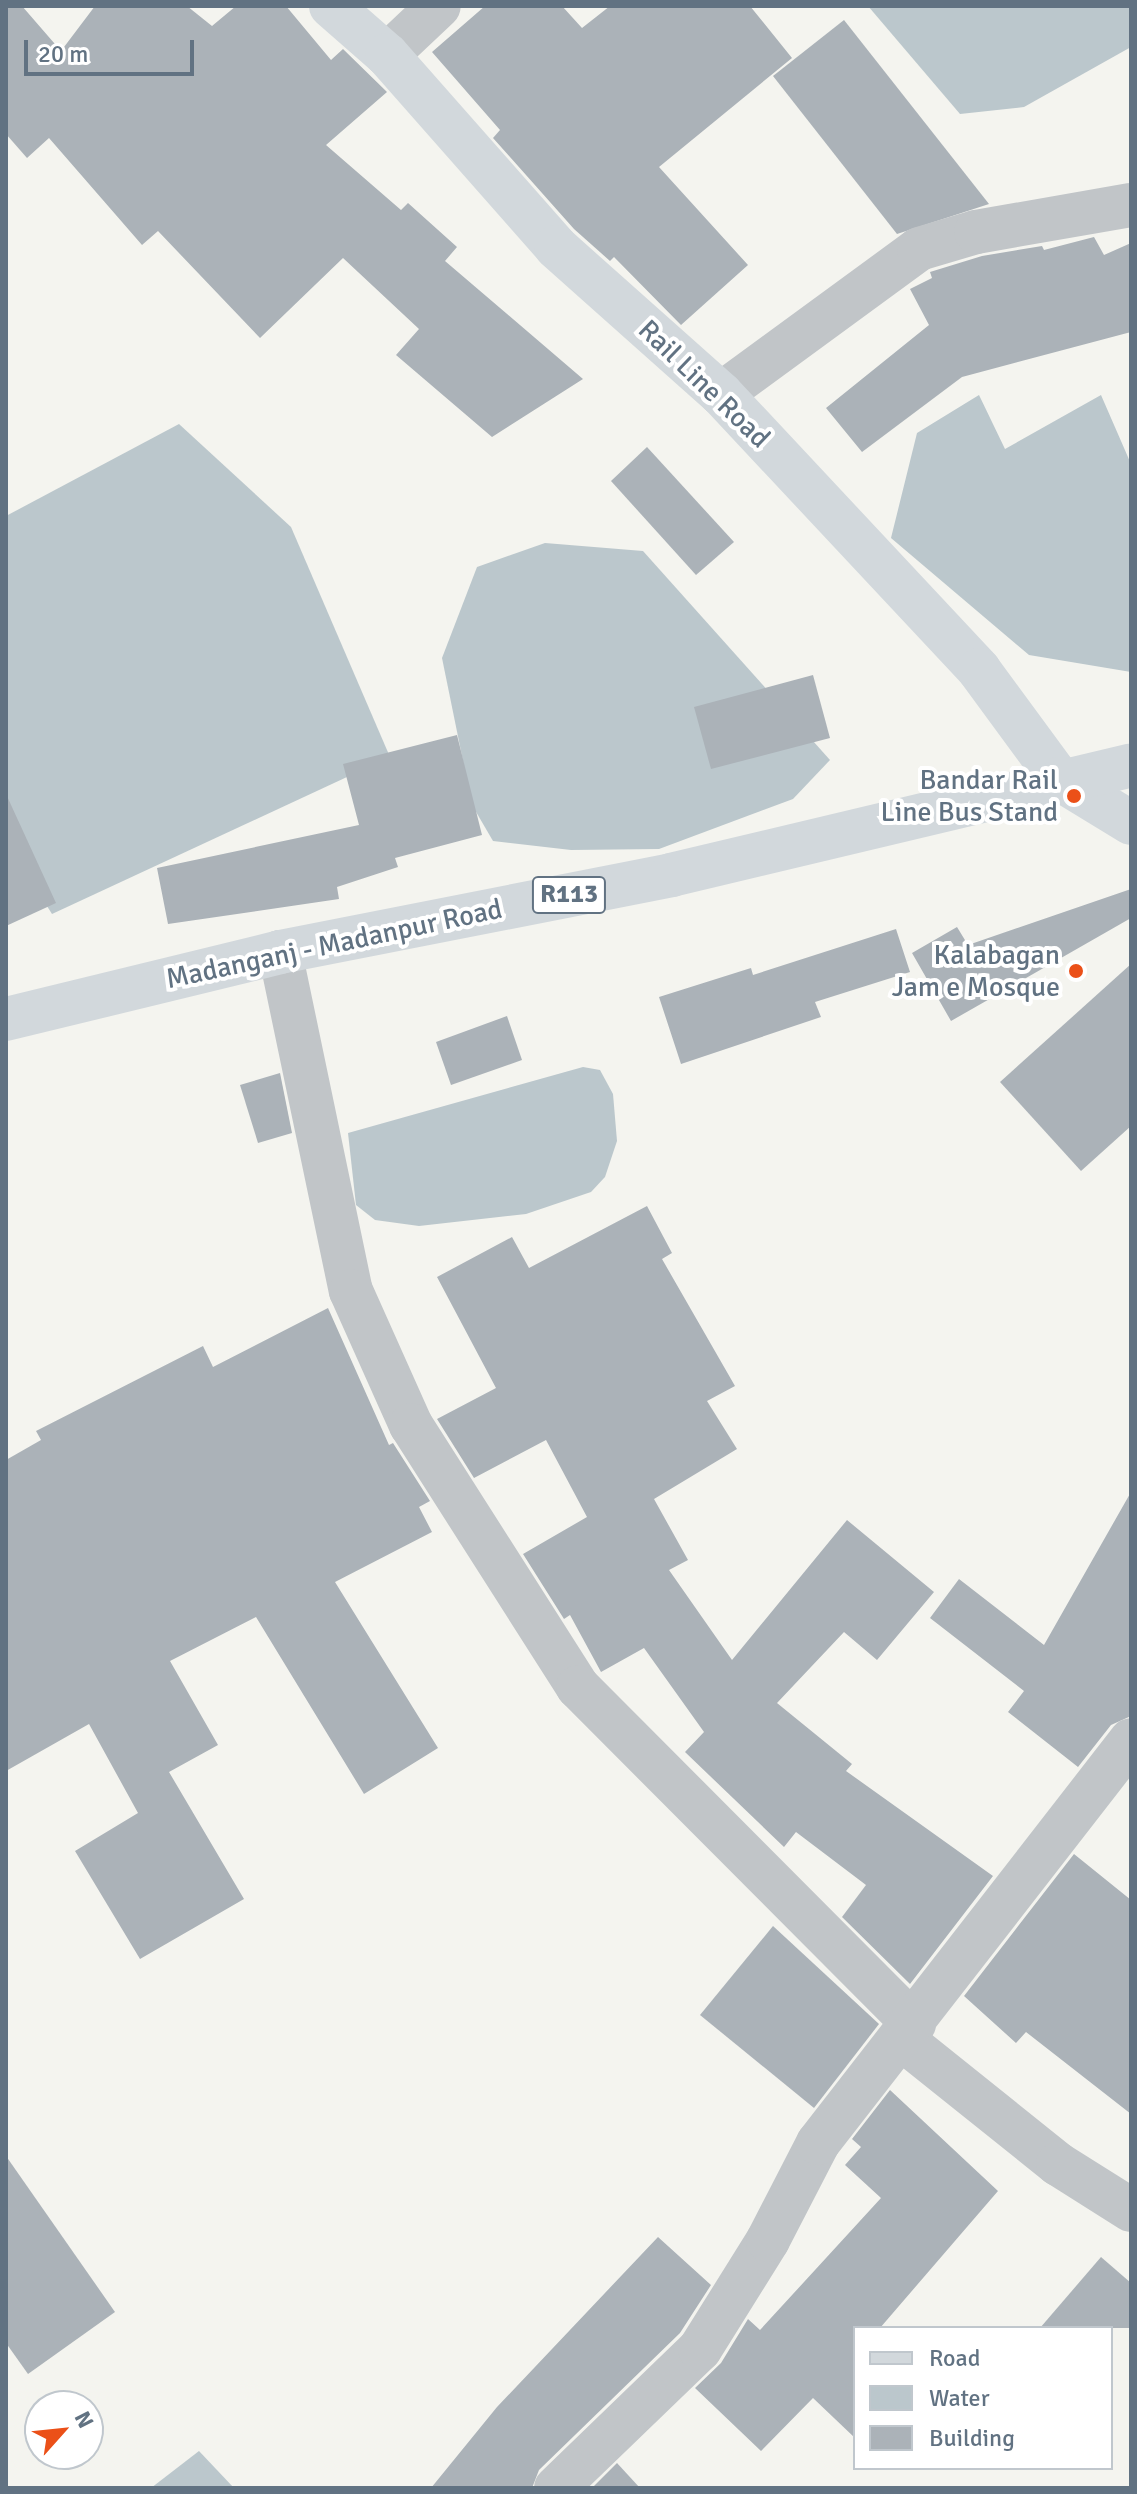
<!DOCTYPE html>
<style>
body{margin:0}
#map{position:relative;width:1137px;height:2494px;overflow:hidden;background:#f4f4ef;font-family:Signika,sans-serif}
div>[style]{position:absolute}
.water>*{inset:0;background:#bbc7cc}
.building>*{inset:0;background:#abb2b8}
.street>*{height:44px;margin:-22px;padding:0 22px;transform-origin:22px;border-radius:22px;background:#c1c5c8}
.secondary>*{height:44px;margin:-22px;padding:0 22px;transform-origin:22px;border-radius:22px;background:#d2d8dc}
.primary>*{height:44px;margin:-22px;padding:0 22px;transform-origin:22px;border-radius:22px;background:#d2d8dc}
.dots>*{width:22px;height:22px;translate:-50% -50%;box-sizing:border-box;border:4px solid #fff;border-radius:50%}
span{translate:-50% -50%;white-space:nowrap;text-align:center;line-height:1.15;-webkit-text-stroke:8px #fff;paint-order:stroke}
.shield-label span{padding:2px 6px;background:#fff;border:2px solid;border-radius:6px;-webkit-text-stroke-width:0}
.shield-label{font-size:26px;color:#617282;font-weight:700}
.street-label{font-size:28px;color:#617282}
.poi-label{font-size:28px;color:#617282}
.right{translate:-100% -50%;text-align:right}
.frame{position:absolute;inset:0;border:8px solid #617282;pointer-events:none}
.legend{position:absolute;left:853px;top:2326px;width:260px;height:144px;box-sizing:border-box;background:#fff;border:2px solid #c0c7cd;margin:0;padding:10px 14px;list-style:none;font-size:24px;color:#617282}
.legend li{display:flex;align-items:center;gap:16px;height:40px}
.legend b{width:40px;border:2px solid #c0c7cd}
.north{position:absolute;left:24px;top:2390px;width:80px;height:80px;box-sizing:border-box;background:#fff;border:2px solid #c0c7cd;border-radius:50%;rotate:63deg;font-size:22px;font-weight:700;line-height:32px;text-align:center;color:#617282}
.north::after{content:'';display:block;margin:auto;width:28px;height:36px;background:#eb5018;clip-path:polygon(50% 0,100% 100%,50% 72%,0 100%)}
.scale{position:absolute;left:24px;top:40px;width:170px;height:36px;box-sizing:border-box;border:4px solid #617282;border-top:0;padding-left:10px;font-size:24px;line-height:28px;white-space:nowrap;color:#617282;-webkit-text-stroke:6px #fff;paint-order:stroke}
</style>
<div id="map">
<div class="water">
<div style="clip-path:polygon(868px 6px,1131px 6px,1131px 47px,1024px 107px,960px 114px)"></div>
<div style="clip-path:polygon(979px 395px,1005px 449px,1101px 395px,1131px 464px,1131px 672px,1029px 655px,891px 538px,917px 433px)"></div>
<div style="clip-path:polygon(179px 424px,291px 527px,390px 757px,52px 914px,6px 841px,6px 516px)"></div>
<div style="clip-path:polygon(545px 543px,643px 551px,830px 760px,793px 799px,659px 849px,571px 850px,493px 841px,472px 805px,442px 658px,477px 567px)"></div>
<div style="clip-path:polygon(583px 1067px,600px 1070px,613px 1094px,617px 1141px,605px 1177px,591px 1192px,526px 1214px,419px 1226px,375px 1220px,356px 1205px,348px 1133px)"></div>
<div style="clip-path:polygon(199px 2451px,234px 2488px,151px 2488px)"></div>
</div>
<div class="building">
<div style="clip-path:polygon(6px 6px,22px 6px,61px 51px,95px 6px,187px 6px,212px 26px,236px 6px,286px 6px,331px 60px,343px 49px,387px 92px,326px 145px,401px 210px,408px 203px,457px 247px,445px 261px,583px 379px,492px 437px,396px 355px,419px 329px,343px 258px,260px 338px,158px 231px,142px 245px,49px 138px,27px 158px,6px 134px)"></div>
<div style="clip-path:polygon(485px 6px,562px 6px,582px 28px,610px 6px,750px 6px,792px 58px,659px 167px,748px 265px,681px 325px,614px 257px,610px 261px,574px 229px,493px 138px,500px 130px,432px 52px)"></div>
<div style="clip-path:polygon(844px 20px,989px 204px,897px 234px,773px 76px)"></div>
<div style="clip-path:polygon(1094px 237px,1104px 255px,1131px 243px,1131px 332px,962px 377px,862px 452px,826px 408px,929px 325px,910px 289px,932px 278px,930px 272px,982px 256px,1042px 246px,1044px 250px)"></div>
<div style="clip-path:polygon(647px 447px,734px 542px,696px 575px,611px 481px)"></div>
<div style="clip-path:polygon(813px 675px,830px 738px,711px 769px,694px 707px)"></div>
<div style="clip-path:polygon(457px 735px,482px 835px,395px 858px,398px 867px,337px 887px,339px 899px,168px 924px,157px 868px,359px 825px,343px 764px)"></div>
<div style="clip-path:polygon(6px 794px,56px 903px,6px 926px)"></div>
<div style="clip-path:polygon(1131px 889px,1131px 918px,951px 1021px,912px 953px,957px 927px,968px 945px)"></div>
<div style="clip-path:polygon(896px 929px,910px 972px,815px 1002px,821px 1017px,681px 1064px,659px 997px,751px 968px,753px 975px)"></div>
<div style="clip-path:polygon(1131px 964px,1131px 1126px,1081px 1171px,1000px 1082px)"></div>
<div style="clip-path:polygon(507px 1016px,522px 1060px,451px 1085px,436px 1042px)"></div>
<div style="clip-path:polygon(280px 1073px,292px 1133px,258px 1143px,240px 1085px)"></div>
<div style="clip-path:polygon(647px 1206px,672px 1253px,662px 1259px,735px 1386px,707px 1401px,737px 1449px,654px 1499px,688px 1560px,669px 1570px,732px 1660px,847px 1520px,934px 1592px,877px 1660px,844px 1632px,777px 1703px,852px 1764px,846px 1771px,993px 1876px,910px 1984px,842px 1917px,866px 1885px,796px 1832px,784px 1847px,685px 1752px,704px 1732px,644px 1648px,601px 1672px,570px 1615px,564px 1619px,523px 1554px,587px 1517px,546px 1440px,474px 1478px,437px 1419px,496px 1388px,437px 1277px,512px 1237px,529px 1268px)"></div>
<div style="clip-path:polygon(328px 1308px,389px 1445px,393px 1443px,430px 1501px,419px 1507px,432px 1532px,335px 1582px,438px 1748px,364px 1794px,256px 1617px,170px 1661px,218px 1745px,169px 1772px,244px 1899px,140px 1959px,75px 1851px,138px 1813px,89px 1724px,6px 1771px,6px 1460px,41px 1440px,36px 1431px,203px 1346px,213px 1367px)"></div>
<div style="clip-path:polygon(1131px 1492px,1131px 1716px,1111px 1725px,1078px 1767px,1008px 1712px,1024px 1691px,930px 1618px,959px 1579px,1044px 1645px)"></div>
<div style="clip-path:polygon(1074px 1854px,1131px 1900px,1131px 2114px,1026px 2032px,1016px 2043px,964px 1996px)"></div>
<div style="clip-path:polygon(773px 1926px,879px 2024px,814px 2108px,700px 2015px)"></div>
<div style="clip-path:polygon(890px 2090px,998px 2191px,880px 2328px,855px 2328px,855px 2438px,813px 2398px,761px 2451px,695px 2388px,721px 2363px,748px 2319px,760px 2330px,881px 2198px,845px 2165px,861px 2147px,852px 2139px)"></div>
<div style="clip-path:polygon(6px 2156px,115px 2312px,28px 2374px,6px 2343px)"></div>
<div style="clip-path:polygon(658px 2237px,711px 2285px,680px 2333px,539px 2470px,532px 2488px,431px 2488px,497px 2407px)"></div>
<div style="clip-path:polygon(1101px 2257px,1131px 2283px,1131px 2328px,1040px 2328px)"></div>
<div style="clip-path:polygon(617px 2463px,640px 2488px,592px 2488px)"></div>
</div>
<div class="street">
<div style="left:387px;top:55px;width:71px;rotate:-43.3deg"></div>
<div style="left:721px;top:394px;width:245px;rotate:-36.2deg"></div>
<div style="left:919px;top:249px;width:59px;rotate:-16.6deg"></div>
<div style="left:976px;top:232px;width:157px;rotate:-9.9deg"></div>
<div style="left:280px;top:952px;width:346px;rotate:78.2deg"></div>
<div style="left:351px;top:1291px;width:147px;rotate:65.9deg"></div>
<div style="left:411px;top:1425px;width:311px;rotate:57.5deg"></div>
<div style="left:578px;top:1687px;width:476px;rotate:45.1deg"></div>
<div style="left:902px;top:2039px;width:200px;rotate:38.7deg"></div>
<div style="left:1058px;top:2164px;width:86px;rotate:32.2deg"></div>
<div style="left:556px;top:2488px;width:200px;rotate:-44deg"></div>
<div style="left:700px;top:2349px;width:128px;rotate:-58deg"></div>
<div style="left:768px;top:2240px;width:109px;rotate:-62.7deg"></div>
<div style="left:818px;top:2143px;width:510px;rotate:-52.16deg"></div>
</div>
<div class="secondary">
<div style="left:331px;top:6px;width:74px;rotate:41.2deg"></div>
<div style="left:387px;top:55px;width:256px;rotate:48.6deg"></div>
<div style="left:556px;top:247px;width:221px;rotate:41.7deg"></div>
<div style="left:721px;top:394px;width:378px;rotate:46.9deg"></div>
<div style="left:979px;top:670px;width:135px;rotate:53.7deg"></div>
<div style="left:1059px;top:779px;width:84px;rotate:31.4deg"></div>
</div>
<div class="primary">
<div style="left:6px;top:1019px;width:282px;rotate:-13.7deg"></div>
<div style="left:280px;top:952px;width:399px;rotate:-11.1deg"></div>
<div style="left:671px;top:875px;width:473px;rotate:-13.4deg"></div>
</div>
<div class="dots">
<div style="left:1074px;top:796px;background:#eb5018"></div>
<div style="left:1076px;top:971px;background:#eb5018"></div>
</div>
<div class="shield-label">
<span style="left:569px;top:895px">R113</span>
</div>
<div class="street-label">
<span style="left:704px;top:384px;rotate:44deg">Rail Line Road</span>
<span style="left:334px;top:944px;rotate:-12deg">Madanganj - Madanpur Road</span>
</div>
<div class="poi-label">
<span class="right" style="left:1058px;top:796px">Bandar Rail<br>Line Bus Stand</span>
<span class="right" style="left:1060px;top:971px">Kalabagan<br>Jam e Mosque</span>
</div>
<div class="frame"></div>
<ul class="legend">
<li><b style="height:10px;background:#d2d8dc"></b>Road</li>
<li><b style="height:22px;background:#bbc7cc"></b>Water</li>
<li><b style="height:22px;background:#abb2b8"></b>Building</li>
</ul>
<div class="north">N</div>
<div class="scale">20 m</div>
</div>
